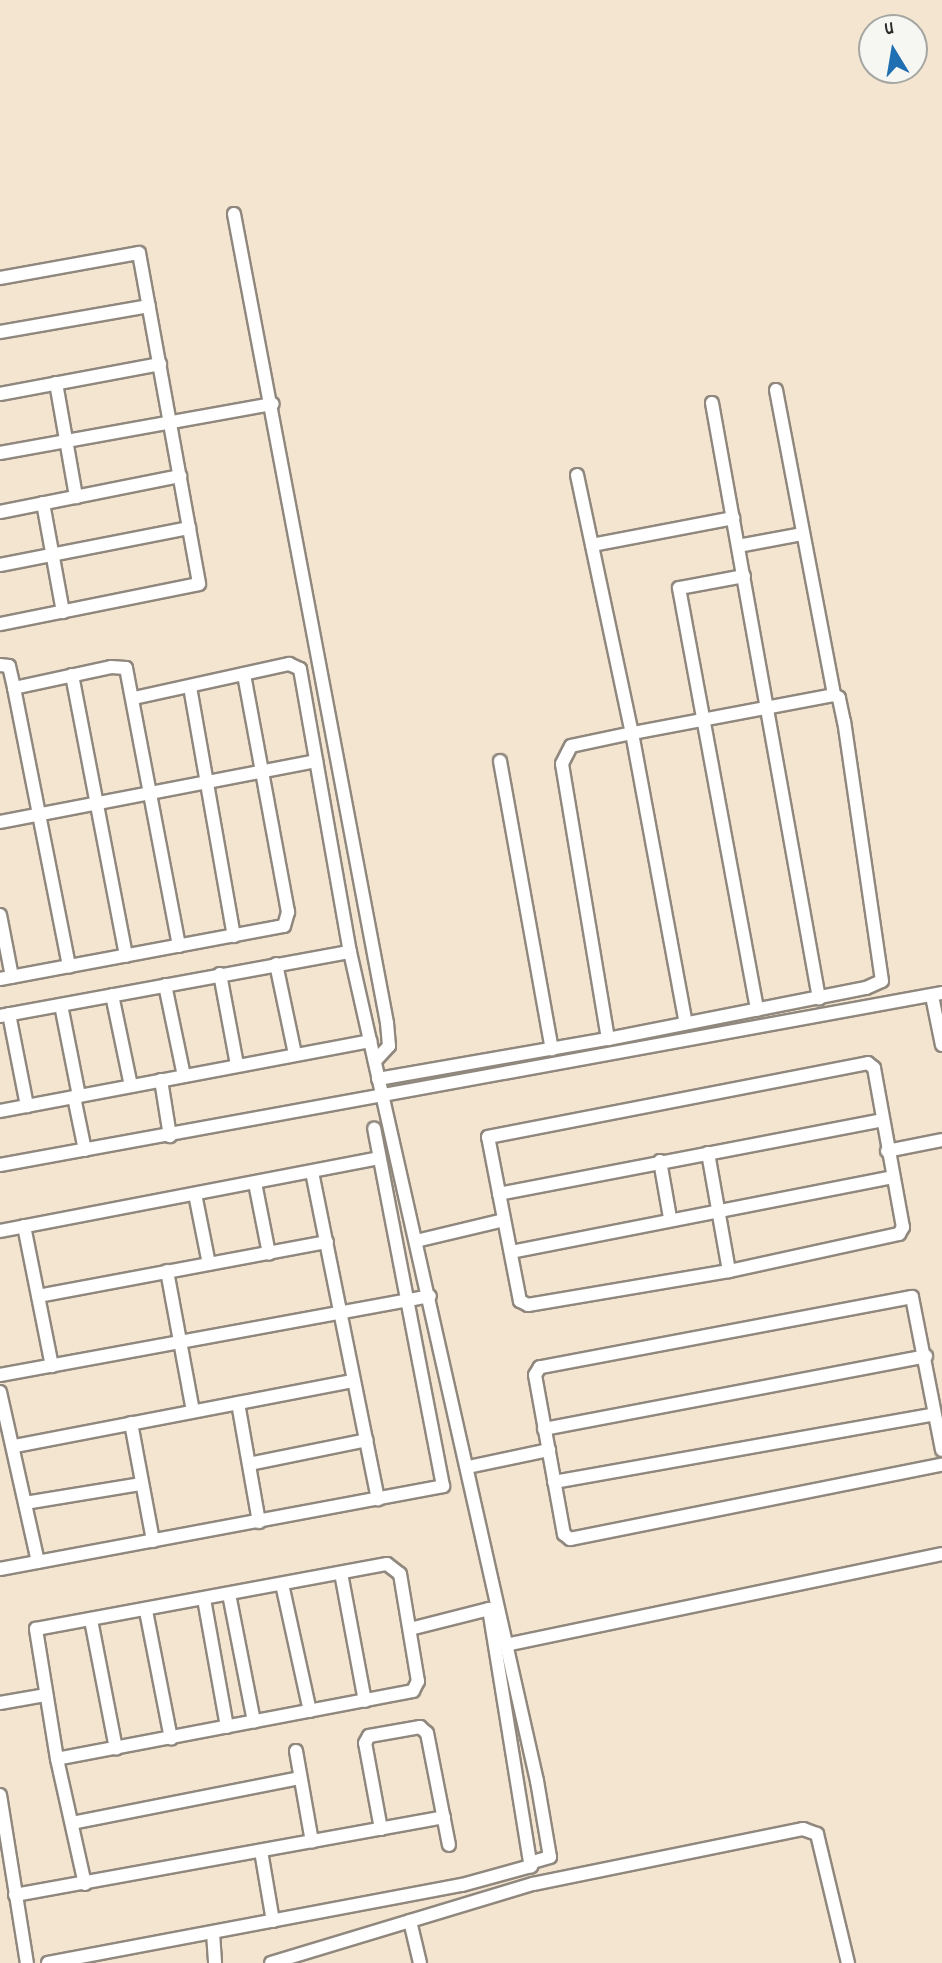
<!DOCTYPE html>
<style>
body{margin:0}
#map{position:relative;width:942px;height:1963px;overflow:hidden;background:#f4e5d0;font-family:Dekko,sans-serif}
div>[style]{position:absolute}
.roads{filter:drop-shadow(2px 0 #90887e) drop-shadow(-2px 0 #90887e) drop-shadow(0 2px #90887e) drop-shadow(0 -2px #90887e)}
.minor>*{height:12px;margin:-6px;padding:0 6px;transform-origin:6px;border-radius:6px;background:#fff}
span{translate:-50% -50%;white-space:nowrap;text-align:center;line-height:1.15;-webkit-text-stroke:5px #f6f6f2;paint-order:stroke}
.north{position:absolute;left:858px;top:14px;width:70px;height:70px;box-sizing:border-box;background:#f6f6f2;border:2px solid #a5a5a2;border-radius:50%;rotate:349deg;font-size:19px;font-weight:700;line-height:28px;text-align:center;color:#2b2b2b}
.north::after{content:'';display:block;margin:auto;width:24px;height:32px;background:#1f6fb2;clip-path:polygon(50% 0,100% 100%,50% 72%,0 100%)}
</style>
<div id="map">
<div class="roads">
<div class="minor">
<div style="left:234px;top:214px;width:823px;rotate:79.29deg"></div>
<div style="left:387px;top:1023px;width:23px;rotate:85deg"></div>
<div style="left:389px;top:1046px;width:21px;rotate:133deg"></div>
<div style="left:0;top:278px;width:141px;rotate:-10.2deg"></div>
<div style="left:139px;top:253px;width:336px;rotate:79.7deg"></div>
<div style="left:199px;top:584px;width:203px;rotate:168.6deg"></div>
<div style="left:0;top:332px;width:151px;rotate:-9.9deg"></div>
<div style="left:56px;top:383px;width:116px;rotate:80deg"></div>
<div style="left:776px;top:390px;width:310px;rotate:79.2deg"></div>
<div style="left:0;top:394px;width:163px;rotate:-10.6deg"></div>
<div style="left:712px;top:403px;width:605px;rotate:79.81deg"></div>
<div style="left:0;top:453px;width:277px;rotate:-10.2deg"></div>
<div style="left:577px;top:475px;width:264px;rotate:78deg"></div>
<div style="left:632px;top:733px;width:62px;rotate:168deg"></div>
<div style="left:571px;top:746px;width:20px;rotate:117deg"></div>
<div style="left:562px;top:764px;width:279px;rotate:80.5deg"></div>
<div style="left:43px;top:503px;width:111px;rotate:79.6deg"></div>
<div style="left:0;top:512px;width:184px;rotate:-11.3deg"></div>
<div style="left:592px;top:545px;width:144px;rotate:-10.8deg"></div>
<div style="left:738px;top:546px;width:66px;rotate:-10.5deg"></div>
<div style="left:0;top:565px;width:193px;rotate:-11.1deg"></div>
<div style="left:744px;top:576px;width:66px;rotate:169.5deg"></div>
<div style="left:679px;top:588px;width:429px;rotate:79.5deg"></div>
<div style="left:0;top:665px;width:9px;rotate:6deg"></div>
<div style="left:9px;top:666px;width:23px;rotate:77deg"></div>
<div style="left:14px;top:688px;width:284px;rotate:78.8deg"></div>
<div style="left:72px;top:675px;width:286px;rotate:79.1deg"></div>
<div style="left:190px;top:687px;width:253px;rotate:80deg"></div>
<div style="left:14px;top:688px;width:99px;rotate:-12.2deg"></div>
<div style="left:111px;top:667px;width:15px;rotate:4deg"></div>
<div style="left:126px;top:668px;width:283px;rotate:79.2deg"></div>
<div style="left:134px;top:698px;width:159px;rotate:-12.4deg"></div>
<div style="left:289px;top:664px;width:12px;rotate:24deg"></div>
<div style="left:300px;top:669px;width:287px;rotate:80deg"></div>
<div style="left:350px;top:952px;width:850px;rotate:77.29deg"></div>
<div style="left:537px;top:1781px;width:77px;rotate:80.3deg"></div>
<div style="left:550px;top:1857px;width:19px;rotate:164deg"></div>
<div style="left:500px;top:761px;width:293px;rotate:79.8deg"></div>
<div style="left:0;top:822px;width:322px;rotate:-10.9deg"></div>
<div style="left:0;top:915px;width:63px;rotate:79deg"></div>
<div style="left:276px;top:964px;width:92px;rotate:78.1deg"></div>
<div style="left:220px;top:974px;width:93px;rotate:79.4deg"></div>
<div style="left:0;top:979px;width:289px;rotate:-10.6deg"></div>
<div style="left:284px;top:926px;width:15px;rotate:-74deg"></div>
<div style="left:288px;top:912px;width:242px;rotate:-100.5deg"></div>
<div style="left:165px;top:985px;width:93px;rotate:78.2deg"></div>
<div style="left:112px;top:995px;width:93px;rotate:78.2deg"></div>
<div style="left:932px;top:996px;width:50px;rotate:78.5deg"></div>
<div style="left:61px;top:1005px;width:93px;rotate:78.8deg"></div>
<div style="left:9px;top:1014px;width:94px;rotate:78.9deg"></div>
<div style="left:0;top:1016px;width:356px;rotate:-10.4deg"></div>
<div style="left:868px;top:1063px;width:8px;rotate:40deg"></div>
<div style="left:874px;top:1068px;width:162px;rotate:79.7deg"></div>
<div style="left:903px;top:1227px;width:8px;rotate:120deg"></div>
<div style="left:899px;top:1234px;width:174px;rotate:167.7deg"></div>
<div style="left:729px;top:1271px;width:204px;rotate:170.4deg"></div>
<div style="left:528px;top:1305px;width:9px;rotate:-153deg"></div>
<div style="left:520px;top:1301px;width:167px;rotate:-101deg"></div>
<div style="left:488px;top:1137px;width:387px;rotate:-11deg"></div>
<div style="left:378px;top:1079px;width:233px;rotate:-9.9deg"></div>
<div style="left:608px;top:1039px;width:263px;rotate:-11.2deg"></div>
<div style="left:866px;top:988px;width:17px;rotate:-24deg"></div>
<div style="left:882px;top:981px;width:262px;rotate:-98.3deg"></div>
<div style="left:844px;top:722px;width:25px;rotate:-102deg"></div>
<div style="left:839px;top:698px;width:6px;rotate:-149deg"></div>
<div style="left:834px;top:695px;width:206px;rotate:169.3deg"></div>
<div style="left:632px;top:733px;width:295px;rotate:79.5deg"></div>
<div style="left:161px;top:1080px;width:57px;rotate:80.9deg"></div>
<div style="left:74px;top:1097px;width:54px;rotate:78.3deg"></div>
<div style="left:0;top:1111px;width:377px;rotate:-10.7deg"></div>
<div style="left:887px;top:1151px;width:56px;rotate:-11.3deg"></div>
<div style="left:708px;top:1153px;width:120px;rotate:79.9deg"></div>
<div style="left:660px;top:1161px;width:58px;rotate:80deg"></div>
<div style="left:0;top:1165px;width:958px;rotate:-10.35deg"></div>
<div style="left:312px;top:1172px;width:334px;rotate:78.6deg"></div>
<div style="left:255px;top:1183px;width:72px;rotate:78.8deg"></div>
<div style="left:195px;top:1194px;width:71px;rotate:78.7deg"></div>
<div style="left:499px;top:1194px;width:390px;rotate:-10.9deg"></div>
<div style="left:24px;top:1226px;width:143px;rotate:78.7deg"></div>
<div style="left:0;top:1231px;width:385px;rotate:-10.9deg"></div>
<div style="left:416px;top:1241px;width:90px;rotate:-13.4deg"></div>
<div style="left:511px;top:1252px;width:388px;rotate:-11.1deg"></div>
<div style="left:167px;top:1271px;width:142px;rotate:79.5deg"></div>
<div style="left:38px;top:1296px;width:294px;rotate:-10.6deg"></div>
<div style="left:0;top:1375px;width:437px;rotate:-10.4deg"></div>
<div style="left:0;top:1392px;width:174px;rotate:77.4deg"></div>
<div style="left:238px;top:1403px;width:121px;rotate:80deg"></div>
<div style="left:131px;top:1423px;width:120px;rotate:79.4deg"></div>
<div style="left:544px;top:1429px;width:389px;rotate:-10.8deg"></div>
<div style="left:15px;top:1446px;width:345px;rotate:-10.9deg"></div>
<div style="left:942px;top:1450px;width:156px;rotate:-101.1deg"></div>
<div style="left:912px;top:1297px;width:379px;rotate:169.3deg"></div>
<div style="left:540px;top:1367px;width:9px;rotate:122deg"></div>
<div style="left:535px;top:1375px;width:162px;rotate:79.7deg"></div>
<div style="left:564px;top:1534px;width:8px;rotate:40deg"></div>
<div style="left:570px;top:1539px;width:379px;rotate:-11.3deg"></div>
<div style="left:249px;top:1464px;width:120px;rotate:-11.5deg"></div>
<div style="left:468px;top:1467px;width:83px;rotate:-11.9deg"></div>
<div style="left:554px;top:1482px;width:386px;rotate:-10.1deg"></div>
<div style="left:25px;top:1503px;width:118px;rotate:-9.3deg"></div>
<div style="left:387px;top:1564px;width:16px;rotate:38deg"></div>
<div style="left:400px;top:1574px;width:109px;rotate:80.5deg"></div>
<div style="left:418px;top:1681px;width:11px;rotate:117deg"></div>
<div style="left:413px;top:1691px;width:362px;rotate:169.2deg"></div>
<div style="left:57px;top:1759px;width:132px;rotate:-99.2deg"></div>
<div style="left:36px;top:1629px;width:357px;rotate:-10.5deg"></div>
<div style="left:0;top:1569px;width:451px;rotate:-10.6deg"></div>
<div style="left:443px;top:1486px;width:364px;rotate:-100.9deg"></div>
<div style="left:341px;top:1573px;width:130px;rotate:79.4deg"></div>
<div style="left:282px;top:1584px;width:130px;rotate:77.6deg"></div>
<div style="left:229px;top:1594px;width:130px;rotate:78.9deg"></div>
<div style="left:204px;top:1599px;width:130px;rotate:79.8deg"></div>
<div style="left:146px;top:1611px;width:130px;rotate:78.9deg"></div>
<div style="left:91px;top:1620px;width:131px;rotate:79deg"></div>
<div style="left:410px;top:1629px;width:81px;rotate:-14.2deg"></div>
<div style="left:489px;top:1609px;width:261px;rotate:80.8deg"></div>
<div style="left:506px;top:1645px;width:445px;rotate:-11.8deg"></div>
<div style="left:0;top:1703px;width:47px;rotate:-9.9deg"></div>
<div style="left:296px;top:1751px;width:92px;rotate:80deg"></div>
<div style="left:57px;top:1759px;width:128px;rotate:77.4deg"></div>
<div style="left:0;top:1795px;width:170px;rotate:80.9deg"></div>
<div style="left:72px;top:1823px;width:232px;rotate:-11.2deg"></div>
<div style="left:381px;top:1829px;width:87px;rotate:-100.5deg"></div>
<div style="left:365px;top:1743px;width:8px;rotate:-60deg"></div>
<div style="left:369px;top:1736px;width:52px;rotate:-10deg"></div>
<div style="left:420px;top:1727px;width:9px;rotate:41deg"></div>
<div style="left:427px;top:1733px;width:114px;rotate:78.9deg"></div>
<div style="left:261px;top:1851px;width:71px;rotate:80.3deg"></div>
<div style="left:15px;top:1895px;width:436px;rotate:-10.3deg"></div>
<div style="left:410px;top:1921px;width:43px;rotate:76.6deg"></div>
<div style="left:213px;top:1933px;width:30px;rotate:86deg"></div>
<div style="left:48px;top:1963px;width:421px;rotate:-10.7deg"></div>
<div style="left:462px;top:1885px;width:72px;rotate:-15.4deg"></div>
<div style="left:271px;top:1963px;width:274px;rotate:-16.8deg"></div>
<div style="left:533px;top:1884px;width:276px;rotate:-11.5deg"></div>
<div style="left:803px;top:1829px;width:15px;rotate:20deg"></div>
<div style="left:817px;top:1834px;width:133px;rotate:76.5deg"></div>
</div>
</div>
<div class="north">U</div>
</div>
